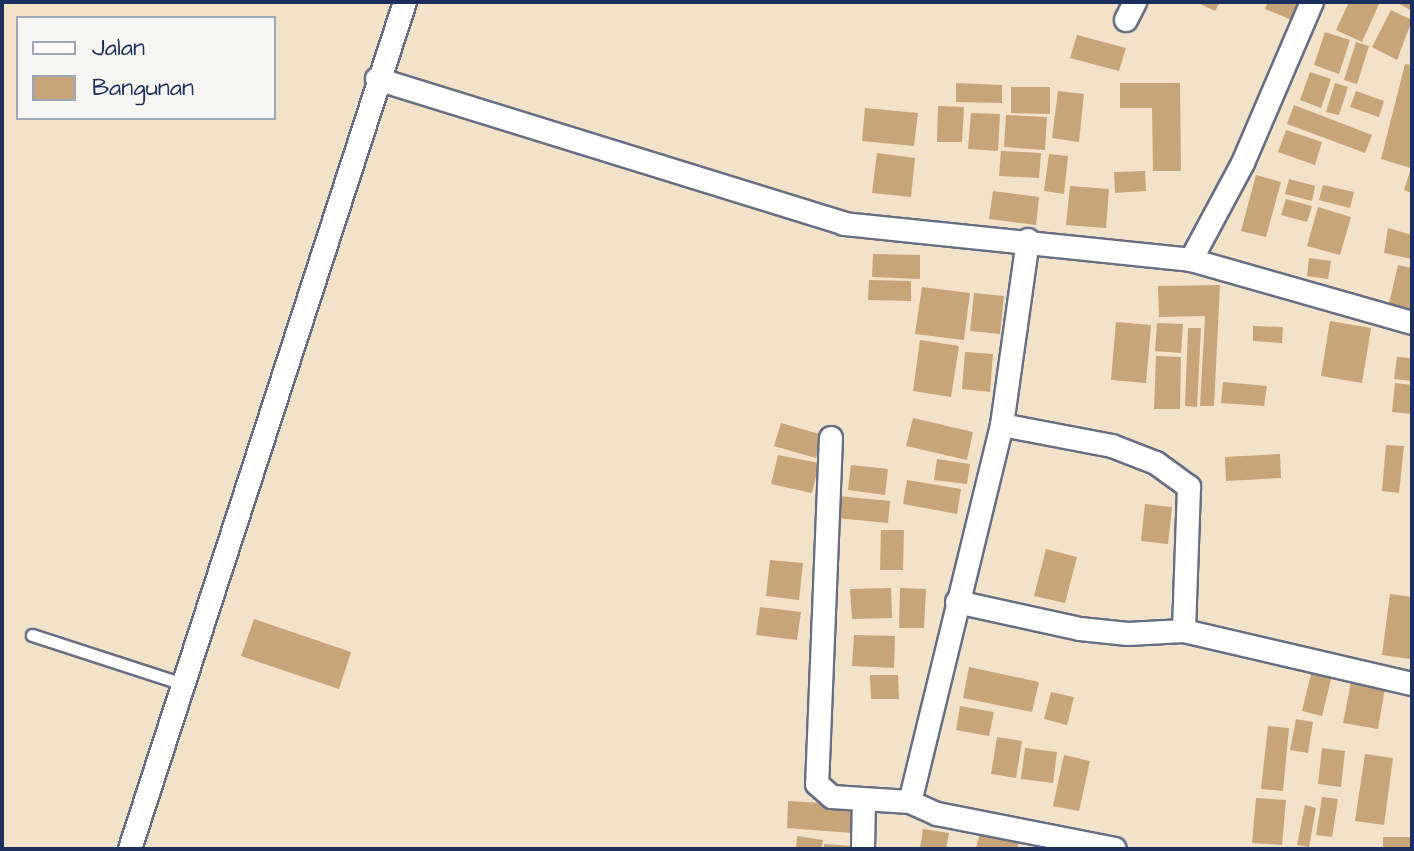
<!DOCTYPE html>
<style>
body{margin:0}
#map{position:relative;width:1414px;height:851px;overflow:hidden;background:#f2e2c9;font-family:"Architects Daughter",sans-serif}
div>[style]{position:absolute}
.building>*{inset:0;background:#c8a479}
.roads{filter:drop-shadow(2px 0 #666e83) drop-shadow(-2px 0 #666e83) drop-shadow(0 2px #666e83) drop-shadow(0 -2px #666e83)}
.service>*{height:11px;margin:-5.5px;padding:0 5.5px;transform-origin:5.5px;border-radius:5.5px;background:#fff}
.minor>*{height:22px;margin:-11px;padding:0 11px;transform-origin:11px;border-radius:11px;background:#fff}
span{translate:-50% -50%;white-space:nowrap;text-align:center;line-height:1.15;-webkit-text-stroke:8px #f6f6f2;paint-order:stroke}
.frame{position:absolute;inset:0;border:4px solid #1b2f5e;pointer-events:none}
.legend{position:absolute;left:16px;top:16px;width:260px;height:104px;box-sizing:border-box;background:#f6f6f2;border:2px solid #9ea6b7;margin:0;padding:10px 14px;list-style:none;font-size:24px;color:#1b2f5e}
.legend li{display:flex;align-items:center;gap:16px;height:40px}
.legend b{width:40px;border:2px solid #9ea6b7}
</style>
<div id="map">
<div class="building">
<div style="clip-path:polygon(1196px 2px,1220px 2px,1215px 11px)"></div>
<div style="clip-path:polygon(1268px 2px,1300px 2px,1292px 20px,1265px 9px)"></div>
<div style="clip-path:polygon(1349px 2px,1380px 2px,1362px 42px,1336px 30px)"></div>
<div style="clip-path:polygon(1396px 2px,1412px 2px,1412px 11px)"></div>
<div style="clip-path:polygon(1391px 10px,1412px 20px,1397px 60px,1372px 47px)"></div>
<div style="clip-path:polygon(1325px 32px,1350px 40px,1339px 74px,1314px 65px)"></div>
<div style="clip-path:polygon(1077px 35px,1126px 48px,1119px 71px,1070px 58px)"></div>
<div style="clip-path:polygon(1356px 42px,1369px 46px,1357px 84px,1344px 80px)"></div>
<div style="clip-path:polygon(1405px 64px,1412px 65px,1412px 193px,1404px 190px,1411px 168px,1381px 159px)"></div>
<div style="clip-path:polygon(1310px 72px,1331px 79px,1321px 108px,1300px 100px)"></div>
<div style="clip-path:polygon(956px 83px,1002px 85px,1002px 103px,956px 102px)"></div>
<div style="clip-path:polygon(1120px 83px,1180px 83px,1181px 171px,1153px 171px,1152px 108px,1120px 108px)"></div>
<div style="clip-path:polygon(1335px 83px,1348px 87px,1339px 115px,1326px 112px)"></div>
<div style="clip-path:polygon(1011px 87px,1050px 87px,1050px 114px,1011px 113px)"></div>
<div style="clip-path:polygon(1058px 91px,1084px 94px,1079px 142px,1052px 138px)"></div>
<div style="clip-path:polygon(1356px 91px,1384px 101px,1379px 117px,1350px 107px)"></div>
<div style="clip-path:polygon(1294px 105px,1372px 135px,1365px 153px,1287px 124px)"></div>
<div style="clip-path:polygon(938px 106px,964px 107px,962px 142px,937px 142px)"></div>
<div style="clip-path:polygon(865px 108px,918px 113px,914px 146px,862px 141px)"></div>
<div style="clip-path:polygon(971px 113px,1000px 114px,998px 151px,968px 149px)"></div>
<div style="clip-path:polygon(1006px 115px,1047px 117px,1045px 150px,1004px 147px)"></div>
<div style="clip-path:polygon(1286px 130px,1322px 142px,1315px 165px,1278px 152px)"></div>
<div style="clip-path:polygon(1001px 151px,1041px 153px,1039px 178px,999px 176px)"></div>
<div style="clip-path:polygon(877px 153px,915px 158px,911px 197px,872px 193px)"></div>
<div style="clip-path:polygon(1049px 154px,1068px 156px,1064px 194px,1044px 191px)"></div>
<div style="clip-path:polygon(1145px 171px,1146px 191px,1115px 193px,1114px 172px)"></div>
<div style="clip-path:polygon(1256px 175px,1281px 182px,1266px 237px,1241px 231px)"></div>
<div style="clip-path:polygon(1289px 179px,1315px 186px,1312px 201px,1285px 194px)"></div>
<div style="clip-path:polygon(1323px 185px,1354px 192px,1350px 208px,1319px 200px)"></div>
<div style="clip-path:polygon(1070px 186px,1109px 189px,1106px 228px,1066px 225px)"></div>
<div style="clip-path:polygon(993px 191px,1039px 197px,1036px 225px,989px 219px)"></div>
<div style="clip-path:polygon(1286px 199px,1312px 206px,1307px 222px,1281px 215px)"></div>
<div style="clip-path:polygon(1318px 207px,1351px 217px,1340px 255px,1307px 246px)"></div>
<div style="clip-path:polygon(1388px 228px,1412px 235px,1412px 259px,1384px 253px)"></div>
<div style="clip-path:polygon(873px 254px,920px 255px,920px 279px,872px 277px)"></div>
<div style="clip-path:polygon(1309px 258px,1331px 261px,1328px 279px,1307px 276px)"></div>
<div style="clip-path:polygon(1398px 265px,1412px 268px,1412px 313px,1388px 308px)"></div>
<div style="clip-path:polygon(869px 280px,911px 281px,911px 301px,868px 300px)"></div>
<div style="clip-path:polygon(1220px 285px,1214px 406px,1200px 406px,1205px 316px,1159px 317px,1158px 286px)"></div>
<div style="clip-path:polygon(922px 287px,970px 293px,964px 340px,915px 334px)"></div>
<div style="clip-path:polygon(974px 293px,1004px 296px,1000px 334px,970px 331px)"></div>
<div style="clip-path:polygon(1330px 321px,1371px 328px,1362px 383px,1321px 376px)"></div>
<div style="clip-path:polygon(1116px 322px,1151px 325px,1146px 383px,1111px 380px)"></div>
<div style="clip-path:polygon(1157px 323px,1183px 324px,1181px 353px,1155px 351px)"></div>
<div style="clip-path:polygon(1253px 326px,1283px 327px,1282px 343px,1253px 341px)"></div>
<div style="clip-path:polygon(1188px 328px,1201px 328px,1197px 407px,1185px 406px)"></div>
<div style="clip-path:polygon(920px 340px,959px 346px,951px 397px,913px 391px)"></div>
<div style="clip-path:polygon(965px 352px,993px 354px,990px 392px,962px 389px)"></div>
<div style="clip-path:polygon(1156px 356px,1181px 357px,1180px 409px,1154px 409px)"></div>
<div style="clip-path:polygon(1397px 357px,1412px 358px,1412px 381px,1394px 379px)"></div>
<div style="clip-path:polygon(1223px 382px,1267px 386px,1264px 406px,1221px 403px)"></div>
<div style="clip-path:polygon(1395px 383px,1412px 385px,1412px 414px,1392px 412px)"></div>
<div style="clip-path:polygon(913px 418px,973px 432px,967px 460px,906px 446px)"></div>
<div style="clip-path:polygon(781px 423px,823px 435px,816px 458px,774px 446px)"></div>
<div style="clip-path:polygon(1386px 445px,1404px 446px,1399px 493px,1382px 491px)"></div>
<div style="clip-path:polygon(1280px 454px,1281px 478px,1226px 481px,1225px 457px)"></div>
<div style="clip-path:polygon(778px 455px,819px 463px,812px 493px,771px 484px)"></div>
<div style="clip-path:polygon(937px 459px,970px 464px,967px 484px,934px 480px)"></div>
<div style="clip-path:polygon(851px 465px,888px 469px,885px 495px,848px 490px)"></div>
<div style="clip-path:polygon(907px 480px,961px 489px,957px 514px,903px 504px)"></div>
<div style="clip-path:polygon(838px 496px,890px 501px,888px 523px,836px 518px)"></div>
<div style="clip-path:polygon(1145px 504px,1172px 507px,1168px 544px,1141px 541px)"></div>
<div style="clip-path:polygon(881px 530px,904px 530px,903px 570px,880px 570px)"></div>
<div style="clip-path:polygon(1046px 549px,1077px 557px,1065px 603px,1034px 596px)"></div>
<div style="clip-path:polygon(770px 560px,803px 563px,799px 600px,766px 596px)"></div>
<div style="clip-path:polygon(891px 588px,892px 618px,852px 619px,850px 589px)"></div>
<div style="clip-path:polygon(900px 588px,926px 589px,924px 628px,899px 628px)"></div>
<div style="clip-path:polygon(1390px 594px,1412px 597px,1410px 659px,1382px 655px)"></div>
<div style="clip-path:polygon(760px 607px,801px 612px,797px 640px,756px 635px)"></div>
<div style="clip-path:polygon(254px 619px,351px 652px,339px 689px,241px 656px)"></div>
<div style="clip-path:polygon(854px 635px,895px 636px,894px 668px,852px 666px)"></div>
<div style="clip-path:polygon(969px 667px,1039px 682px,1032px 712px,963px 698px)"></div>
<div style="clip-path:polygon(1312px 670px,1332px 675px,1322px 716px,1302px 711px)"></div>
<div style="clip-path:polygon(870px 675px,898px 675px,899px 699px,871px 699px)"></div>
<div style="clip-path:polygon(1352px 677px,1386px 682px,1378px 729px,1343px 723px)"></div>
<div style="clip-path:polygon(1051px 692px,1074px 697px,1067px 725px,1044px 719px)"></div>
<div style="clip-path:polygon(960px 706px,994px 712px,989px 736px,956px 730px)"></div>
<div style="clip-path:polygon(1296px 719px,1313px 722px,1308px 753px,1290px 750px)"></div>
<div style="clip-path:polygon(1268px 726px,1289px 728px,1283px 791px,1261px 789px)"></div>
<div style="clip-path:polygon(997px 737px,1022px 741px,1016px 778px,991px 774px)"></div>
<div style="clip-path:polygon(1025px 748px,1057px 752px,1053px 783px,1021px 779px)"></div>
<div style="clip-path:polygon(1322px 748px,1345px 751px,1341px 787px,1318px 784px)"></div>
<div style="clip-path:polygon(1365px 754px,1393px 758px,1384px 825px,1355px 821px)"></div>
<div style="clip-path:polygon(1064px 755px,1090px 761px,1079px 811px,1053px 806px)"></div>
<div style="clip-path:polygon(1322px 797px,1338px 799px,1332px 837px,1316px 835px)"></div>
<div style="clip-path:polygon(1256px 798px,1286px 800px,1282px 845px,1252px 843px)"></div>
<div style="clip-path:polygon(788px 801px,855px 805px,852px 833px,787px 828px)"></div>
<div style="clip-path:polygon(1305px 805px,1316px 808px,1309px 847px,1297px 845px)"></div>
<div style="clip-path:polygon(923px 829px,949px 833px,946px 849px,920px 849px)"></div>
<div style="clip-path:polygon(980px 832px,1019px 841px,1017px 849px,976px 849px)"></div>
<div style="clip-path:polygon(797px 836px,823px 840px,821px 849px,796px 849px)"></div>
<div style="clip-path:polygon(1383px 837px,1412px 837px,1412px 849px,1383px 849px)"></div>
<div style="clip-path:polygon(824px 844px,853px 846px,853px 849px,824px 849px)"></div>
</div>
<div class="roads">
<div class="service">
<div style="left:32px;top:635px;width:159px;rotate:18deg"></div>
</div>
<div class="minor">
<div style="left:1126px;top:20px;width:20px;rotate:-63deg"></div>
<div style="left:377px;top:79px;width:489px;rotate:17.2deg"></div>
<div style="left:844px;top:224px;width:349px;rotate:5.9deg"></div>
<div style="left:1191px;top:260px;width:230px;rotate:15.9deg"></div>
<div style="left:1028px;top:240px;width:187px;rotate:98deg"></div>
<div style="left:1002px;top:425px;width:388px;rotate:103.7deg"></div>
<div style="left:910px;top:802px;width:30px;rotate:24deg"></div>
<div style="left:937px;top:814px;width:181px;rotate:11.1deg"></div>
<div style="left:1191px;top:260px;width:110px;rotate:-61.8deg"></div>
<div style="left:1243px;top:163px;width:175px;rotate:-66.8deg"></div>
<div style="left:1002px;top:425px;width:112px;rotate:10.8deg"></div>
<div style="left:1112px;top:446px;width:47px;rotate:21.1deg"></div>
<div style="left:1156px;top:463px;width:41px;rotate:36deg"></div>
<div style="left:1189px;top:487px;width:144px;rotate:92deg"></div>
<div style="left:1184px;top:631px;width:234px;rotate:13.1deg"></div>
<div style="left:831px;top:438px;width:346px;rotate:92.3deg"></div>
<div style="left:817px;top:784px;width:20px;rotate:41deg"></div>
<div style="left:832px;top:797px;width:78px;rotate:3.7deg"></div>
<div style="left:957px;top:602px;width:126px;rotate:12.4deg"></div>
<div style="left:1080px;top:629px;width:48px;rotate:5.9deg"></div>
<div style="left:1128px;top:634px;width:56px;rotate:-3.1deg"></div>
<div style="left:130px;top:849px;width:891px;rotate:-72.01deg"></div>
<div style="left:863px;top:849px;width:50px;rotate:-88.9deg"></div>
</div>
</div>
<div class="frame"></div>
<ul class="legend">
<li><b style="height:10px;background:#fff"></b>Jalan</li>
<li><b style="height:22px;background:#c8a479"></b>Bangunan</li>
</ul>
</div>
